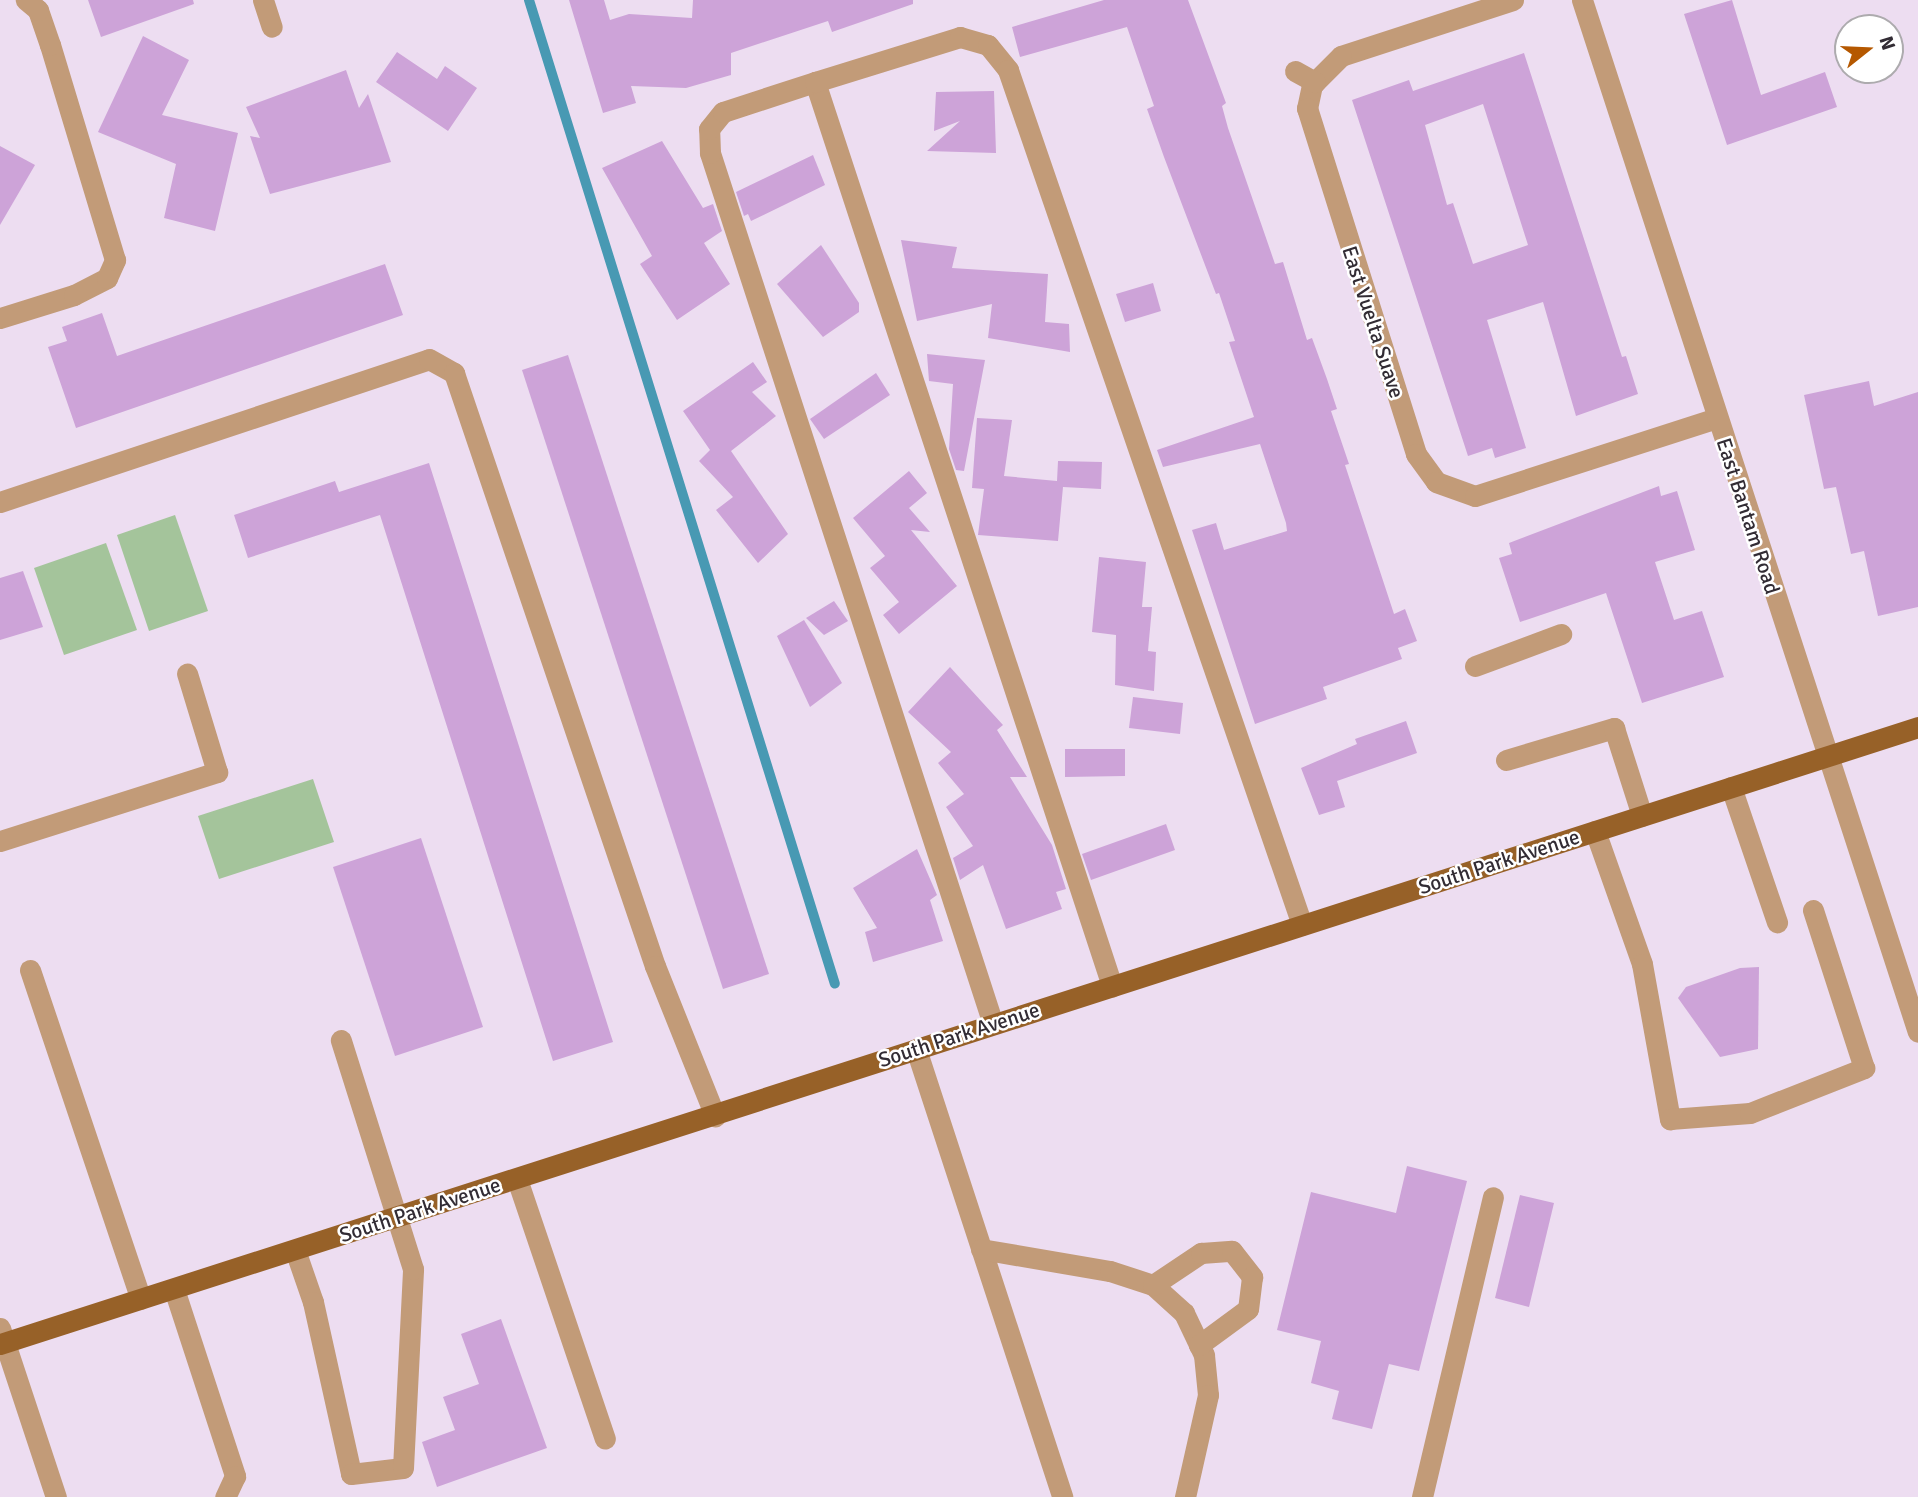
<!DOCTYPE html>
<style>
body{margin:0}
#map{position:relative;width:1918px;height:1497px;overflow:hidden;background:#edddf1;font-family:Signika,sans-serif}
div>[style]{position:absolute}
.green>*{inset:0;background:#a4c49b}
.stream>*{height:10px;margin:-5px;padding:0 5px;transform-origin:5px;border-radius:5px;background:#4899b3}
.building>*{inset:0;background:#cda3d8}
.minor>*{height:21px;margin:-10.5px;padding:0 10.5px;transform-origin:10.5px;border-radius:10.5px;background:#c29b78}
.major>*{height:21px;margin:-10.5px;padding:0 10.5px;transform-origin:10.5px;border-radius:10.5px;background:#976128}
span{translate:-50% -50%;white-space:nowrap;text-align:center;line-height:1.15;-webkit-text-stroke:5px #fff;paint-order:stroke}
.street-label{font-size:21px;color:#322c34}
.north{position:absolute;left:1834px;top:14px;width:70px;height:70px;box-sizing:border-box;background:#fff;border:2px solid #adabae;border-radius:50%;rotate:72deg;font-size:19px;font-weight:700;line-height:28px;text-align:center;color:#322c34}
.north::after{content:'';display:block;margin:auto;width:24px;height:32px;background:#b55800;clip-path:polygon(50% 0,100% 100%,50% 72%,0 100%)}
</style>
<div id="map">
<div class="green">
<div style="clip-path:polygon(175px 515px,208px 611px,149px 631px,117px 535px)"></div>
<div style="clip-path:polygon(106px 543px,137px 630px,64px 655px,34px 568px)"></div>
<div style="clip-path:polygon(313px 779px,334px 842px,219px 879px,198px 816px)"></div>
</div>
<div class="stream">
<div style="left:529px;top:0;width:1030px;rotate:72.73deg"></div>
</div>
<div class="building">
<div style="clip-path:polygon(88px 0,193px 0,194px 4px,101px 37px)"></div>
<div style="clip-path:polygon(569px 0,604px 0,610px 20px,629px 14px,692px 18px,693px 0,913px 0,913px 4px,832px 32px,828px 21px,731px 53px,731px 75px,686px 88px,631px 86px,636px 103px,603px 113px)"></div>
<div style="clip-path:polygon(1104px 0,1188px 0,1226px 103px,1222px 106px,1228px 128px,1275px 264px,1283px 262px,1307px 340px,1312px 338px,1327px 379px,1337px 409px,1331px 411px,1349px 464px,1345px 465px,1394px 614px,1405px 609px,1417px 641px,1398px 648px,1402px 659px,1323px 687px,1327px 699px,1255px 724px,1192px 530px,1216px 523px,1224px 550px,1287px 531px,1286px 523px,1260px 444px,1163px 467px,1157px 450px,1254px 417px,1229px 342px,1235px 341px,1219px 293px,1216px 294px,1164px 157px,1147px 109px,1154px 106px,1127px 27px,1020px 57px,1012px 27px)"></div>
<div style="clip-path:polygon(1732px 0,1761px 95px,1825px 72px,1837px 107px,1727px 145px,1684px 14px)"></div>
<div style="clip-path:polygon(143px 36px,189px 60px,162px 115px,238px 133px,215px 231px,164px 218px,176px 164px,98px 132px)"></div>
<div style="clip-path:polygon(397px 52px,437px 79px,445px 66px,477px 88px,448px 131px,376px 82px)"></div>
<div style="clip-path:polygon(evenodd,1524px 53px,1622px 357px,1626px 356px,1638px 394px,1576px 416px,1543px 302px,1487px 320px,1526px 448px,1495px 458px,1492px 448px,1468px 456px,1352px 100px,1409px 80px,1413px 91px,1524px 53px,1483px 104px,1528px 245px,1473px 264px,1453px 203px,1447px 205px,1425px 125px,1483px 104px)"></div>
<div style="clip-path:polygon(346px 70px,359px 108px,368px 94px,391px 162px,270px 194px,250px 136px,260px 138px,246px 107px)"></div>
<div style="clip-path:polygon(994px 91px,996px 153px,927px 151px,960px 121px,934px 131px,936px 92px)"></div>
<div style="clip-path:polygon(662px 141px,703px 208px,713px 204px,722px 231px,704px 243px,730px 284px,677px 320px,640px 264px,652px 256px,602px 168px)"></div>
<div style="clip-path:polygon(0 146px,35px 165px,0 225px)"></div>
<div style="clip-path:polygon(813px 155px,825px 185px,751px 221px,748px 214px,744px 216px,736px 192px)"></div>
<div style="clip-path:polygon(901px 240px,957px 247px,952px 268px,1048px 274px,1045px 322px,1069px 324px,1070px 352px,988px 338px,992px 304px,917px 321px)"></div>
<div style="clip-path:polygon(821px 245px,859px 303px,859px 312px,823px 337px,777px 284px)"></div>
<div style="clip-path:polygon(385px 264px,403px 315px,76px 428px,48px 347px,67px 341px,62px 327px,102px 313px,117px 356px)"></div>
<div style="clip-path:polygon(1153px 283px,1161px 311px,1125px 322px,1116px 294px)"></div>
<div style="clip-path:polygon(927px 354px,985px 360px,964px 471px,956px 470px,949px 449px,953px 384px,929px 381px)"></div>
<div style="clip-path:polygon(568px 355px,769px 974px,723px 989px,522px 370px)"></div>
<div style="clip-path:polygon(753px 362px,767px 382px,752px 392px,776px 416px,731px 451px,788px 534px,758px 563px,716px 510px,733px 497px,699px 461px,710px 450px,683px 411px)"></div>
<div style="clip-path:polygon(876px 373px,890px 395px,824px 439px,810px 419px)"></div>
<div style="clip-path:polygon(1869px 381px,1874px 406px,1918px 392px,1918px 607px,1878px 616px,1864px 551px,1851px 554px,1836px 487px,1824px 489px,1804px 395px)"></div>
<div style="clip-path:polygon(977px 418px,1012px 420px,1004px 476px,1057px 481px,1058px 461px,1102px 462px,1101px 489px,1063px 487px,1058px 541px,978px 535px,984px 489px,972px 488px)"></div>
<div style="clip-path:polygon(429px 463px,613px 1042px,553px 1061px,380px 515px,248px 558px,234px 515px,335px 481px,339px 492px)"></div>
<div style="clip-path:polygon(909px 471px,927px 493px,909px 508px,930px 532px,911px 530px,957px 586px,899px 634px,883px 615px,899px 602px,870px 568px,885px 556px,853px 518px)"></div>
<div style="clip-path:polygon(1659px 486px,1661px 496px,1677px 491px,1695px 550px,1655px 562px,1674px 620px,1702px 611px,1724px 677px,1642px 703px,1606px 593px,1520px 622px,1499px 558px,1512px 554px,1509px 543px)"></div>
<div style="clip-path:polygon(1099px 557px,1146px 562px,1142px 607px,1152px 607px,1148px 651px,1156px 652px,1154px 691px,1115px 685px,1116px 635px,1092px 632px)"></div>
<div style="clip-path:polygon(23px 571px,43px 627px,0 640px,0 578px)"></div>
<div style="clip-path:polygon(834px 601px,848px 621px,824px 635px,806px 618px)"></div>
<div style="clip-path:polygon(804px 620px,842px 683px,810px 707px,777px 636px)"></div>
<div style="clip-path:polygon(950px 667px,1003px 725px,997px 730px,1027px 777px,1010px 777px,1052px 845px,1066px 889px,1056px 892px,1062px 909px,1006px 929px,983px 865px,960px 880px,953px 858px,973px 846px,946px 807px,964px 794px,938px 763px,951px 752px,908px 712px)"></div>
<div style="clip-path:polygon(1133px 697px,1183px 703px,1180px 734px,1129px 728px)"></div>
<div style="clip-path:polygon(1406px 721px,1417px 753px,1337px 781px,1345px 807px,1319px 815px,1301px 768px,1357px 744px,1355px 739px)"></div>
<div style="clip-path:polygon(1065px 749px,1125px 749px,1125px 776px,1065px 777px)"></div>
<div style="clip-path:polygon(1166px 824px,1175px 850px,1091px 880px,1082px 854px)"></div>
<div style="clip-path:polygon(421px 838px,483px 1027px,395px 1056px,333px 867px)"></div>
<div style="clip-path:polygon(917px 849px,937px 895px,930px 900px,943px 941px,873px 962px,865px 932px,877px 928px,853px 888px)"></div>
<div style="clip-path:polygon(1759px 967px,1758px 1049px,1720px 1057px,1678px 998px,1686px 987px,1740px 968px)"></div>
<div style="clip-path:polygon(1407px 1166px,1467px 1181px,1419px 1371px,1389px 1364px,1372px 1429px,1332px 1419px,1339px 1391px,1311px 1383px,1321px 1341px,1277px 1330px,1311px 1192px,1396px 1213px)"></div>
<div style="clip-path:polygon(1520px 1195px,1554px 1203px,1529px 1307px,1495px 1298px)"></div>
<div style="clip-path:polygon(501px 1319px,547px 1448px,437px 1487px,422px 1442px,455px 1430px,443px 1397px,479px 1384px,461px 1334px)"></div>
</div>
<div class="minor">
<div style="left:263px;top:0;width:28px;rotate:72deg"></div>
<div style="left:1513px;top:0;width:181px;rotate:162deg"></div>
<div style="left:1341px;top:56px;width:41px;rotate:135deg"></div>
<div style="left:1312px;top:85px;width:24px;rotate:102deg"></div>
<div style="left:1307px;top:108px;width:363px;rotate:72.5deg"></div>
<div style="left:1416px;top:454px;width:34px;rotate:54deg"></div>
<div style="left:1436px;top:482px;width:41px;rotate:19.7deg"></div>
<div style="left:1475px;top:496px;width:254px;rotate:-17.9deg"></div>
<div style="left:1582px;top:0;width:1085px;rotate:71.97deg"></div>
<div style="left:1295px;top:71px;width:23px;rotate:29deg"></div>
<div style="left:815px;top:82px;width:952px;rotate:71.81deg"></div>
<div style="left:0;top:318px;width:77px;rotate:-17.3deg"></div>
<div style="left:74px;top:295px;width:37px;rotate:-27deg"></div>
<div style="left:107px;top:278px;width:20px;rotate:-66deg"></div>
<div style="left:115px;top:260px;width:225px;rotate:-106.8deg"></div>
<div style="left:50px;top:45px;width:37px;rotate:-109deg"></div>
<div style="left:38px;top:10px;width:16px;rotate:-140deg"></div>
<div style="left:0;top:502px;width:452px;rotate:-18.4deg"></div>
<div style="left:429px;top:359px;width:29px;rotate:29deg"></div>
<div style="left:454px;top:373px;width:626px;rotate:71.28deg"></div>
<div style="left:655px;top:966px;width:162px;rotate:68.2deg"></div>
<div style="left:1475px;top:666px;width:92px;rotate:-20.4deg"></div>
<div style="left:1506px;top:760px;width:113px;rotate:-16.5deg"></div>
<div style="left:1614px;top:728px;width:92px;rotate:72.3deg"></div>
<div style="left:1731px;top:787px;width:143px;rotate:71.2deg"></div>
<div style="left:1595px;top:831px;width:141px;rotate:70.5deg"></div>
<div style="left:1642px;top:964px;width:158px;rotate:79.8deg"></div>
<div style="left:1670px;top:1119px;width:80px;rotate:-4.3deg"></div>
<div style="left:1750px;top:1113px;width:123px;rotate:-21.5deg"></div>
<div style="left:1864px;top:1068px;width:166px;rotate:-107.9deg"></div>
<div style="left:0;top:841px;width:228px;rotate:-17.6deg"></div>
<div style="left:217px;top:772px;width:103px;rotate:-106.9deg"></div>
<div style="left:30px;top:970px;width:347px;rotate:71.4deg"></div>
<div style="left:993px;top:1024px;width:916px;rotate:-108deg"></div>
<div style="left:710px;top:153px;width:24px;rotate:-92deg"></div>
<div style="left:709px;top:129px;width:22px;rotate:-51deg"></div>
<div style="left:723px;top:112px;width:97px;rotate:-18.1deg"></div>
<div style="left:815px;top:82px;width:152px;rotate:-17.2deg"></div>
<div style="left:960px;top:37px;width:29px;rotate:16deg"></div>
<div style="left:988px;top:45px;width:32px;rotate:51deg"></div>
<div style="left:1008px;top:70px;width:904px;rotate:71.02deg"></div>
<div style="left:916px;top:1049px;width:471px;rotate:71.9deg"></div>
<div style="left:517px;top:1179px;width:274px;rotate:71.3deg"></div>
<div style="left:981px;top:1249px;width:131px;rotate:9.7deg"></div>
<div style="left:1110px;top:1271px;width:45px;rotate:18deg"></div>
<div style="left:1153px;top:1285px;width:42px;rotate:42.1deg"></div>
<div style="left:1184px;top:1313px;width:47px;rotate:64.5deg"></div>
<div style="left:1204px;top:1355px;width:40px;rotate:84.3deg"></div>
<div style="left:1208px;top:1395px;width:105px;rotate:102.7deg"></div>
<div style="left:295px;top:1250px;width:55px;rotate:70.9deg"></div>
<div style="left:313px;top:1302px;width:176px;rotate:77.5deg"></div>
<div style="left:351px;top:1474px;width:52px;rotate:-6.6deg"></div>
<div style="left:403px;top:1468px;width:199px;rotate:-87.1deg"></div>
<div style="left:413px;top:1269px;width:240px;rotate:-107.5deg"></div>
<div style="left:1153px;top:1285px;width:58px;rotate:-33.7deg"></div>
<div style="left:1201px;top:1253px;width:31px;rotate:-4deg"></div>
<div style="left:1232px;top:1251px;width:33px;rotate:52deg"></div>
<div style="left:1252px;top:1277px;width:32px;rotate:97deg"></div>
<div style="left:1248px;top:1309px;width:61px;rotate:143.7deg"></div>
<div style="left:174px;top:1289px;width:197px;rotate:71.9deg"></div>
<div style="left:235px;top:1476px;width:23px;rotate:115deg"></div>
<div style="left:0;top:1328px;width:178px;rotate:71.7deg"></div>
<div style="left:1422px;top:1497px;width:308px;rotate:-76.7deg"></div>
</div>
<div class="major">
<div style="left:0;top:1344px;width:2015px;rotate:-17.83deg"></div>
</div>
<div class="street-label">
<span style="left:1373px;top:322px;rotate:72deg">East Vuelta Suave</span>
<span style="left:1748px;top:516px;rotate:72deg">East Bantam Road</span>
<span style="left:1499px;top:862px;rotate:-18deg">South Park Avenue</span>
<span style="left:959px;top:1035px;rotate:-18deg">South Park Avenue</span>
<span style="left:420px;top:1210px;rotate:-18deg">South Park Avenue</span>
</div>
<div class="north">N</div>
</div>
